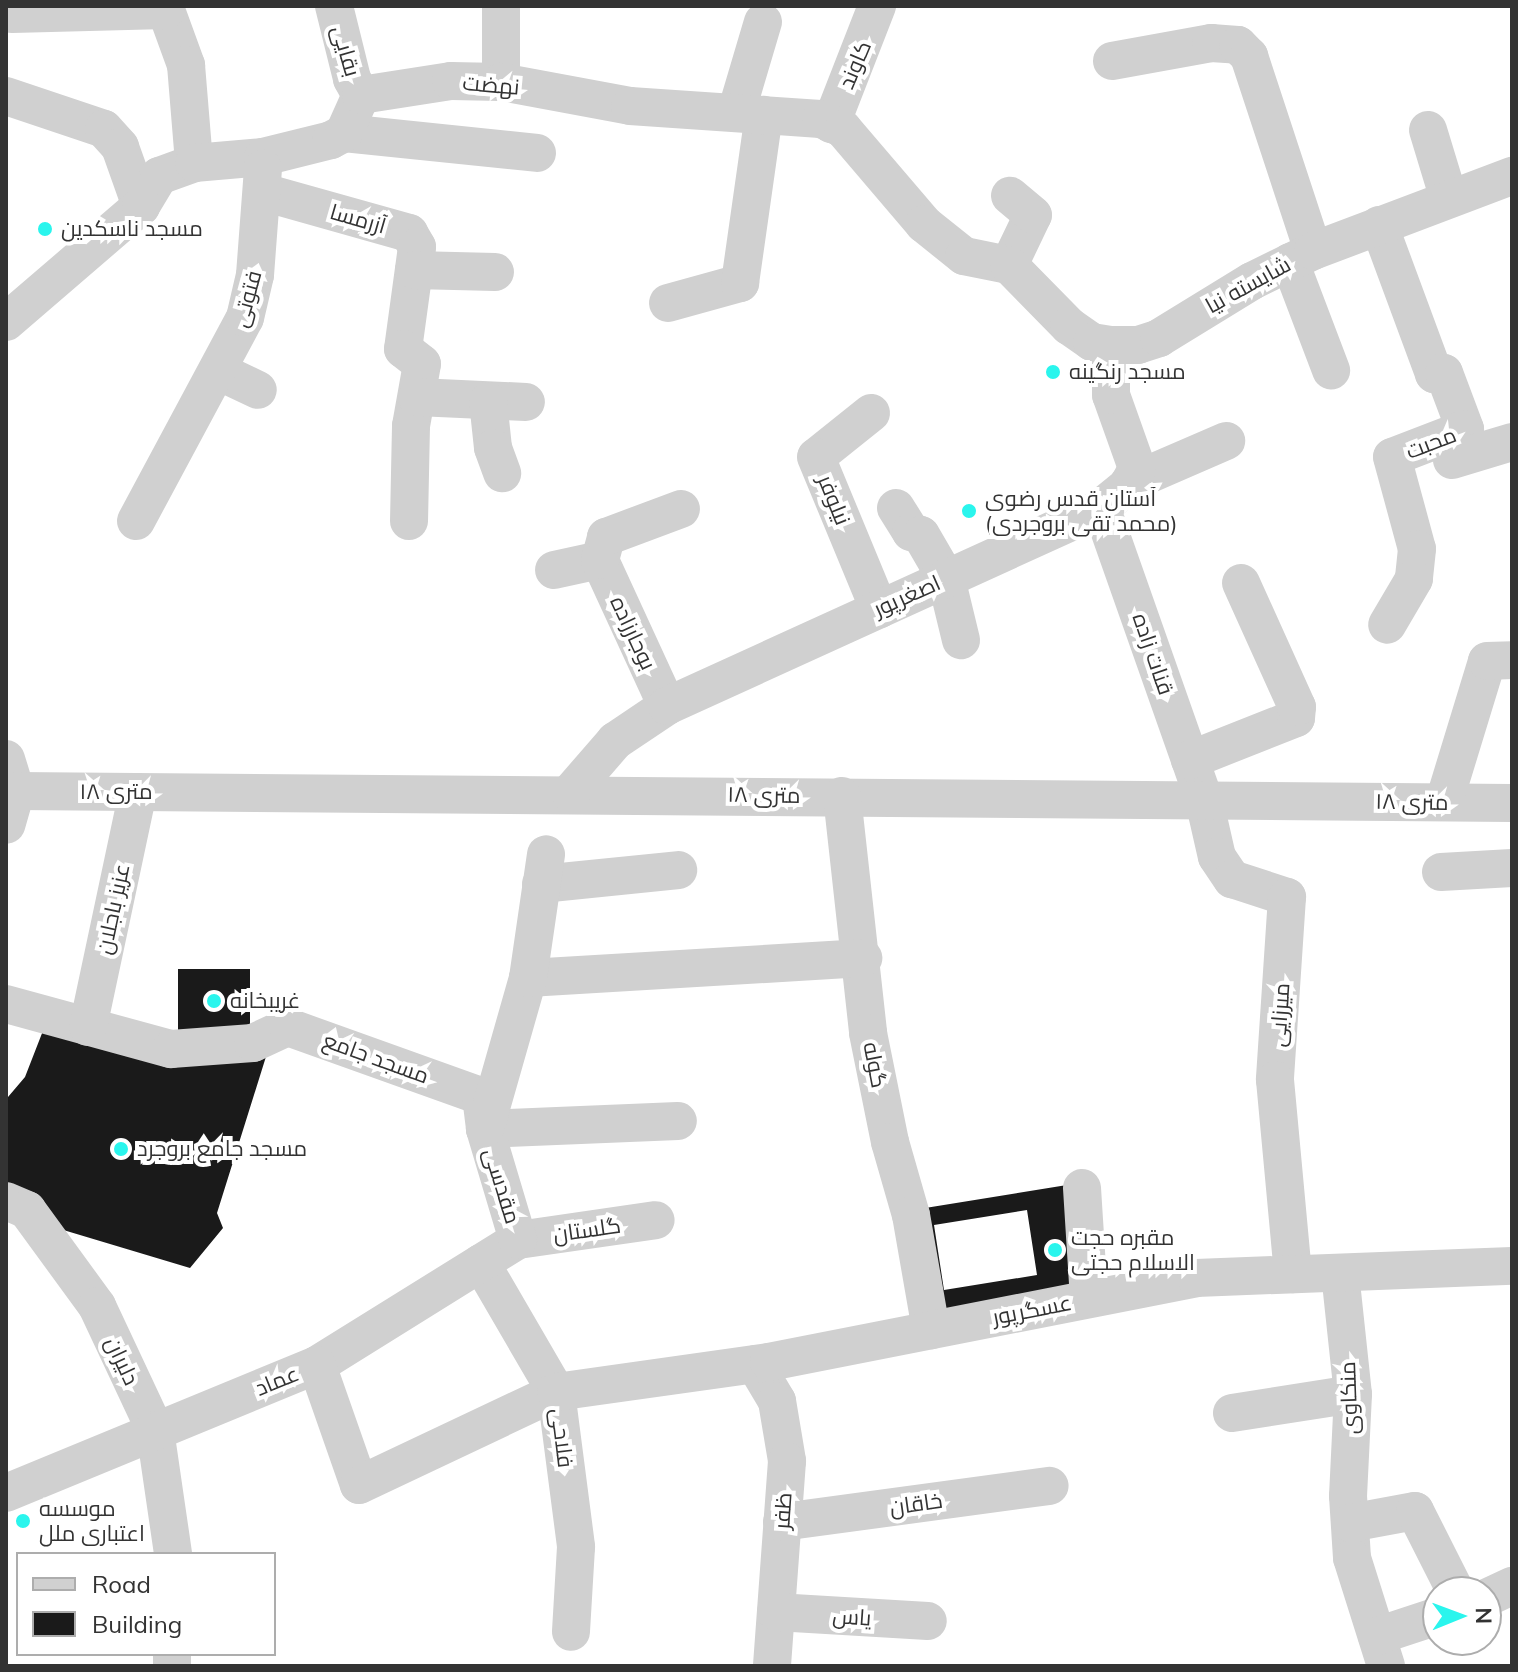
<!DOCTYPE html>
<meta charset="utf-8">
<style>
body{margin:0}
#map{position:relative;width:1518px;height:1672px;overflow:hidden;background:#fff;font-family:Mulish,Cairo,sans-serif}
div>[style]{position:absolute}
.building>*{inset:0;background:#1a1a1a}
.minor>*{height:38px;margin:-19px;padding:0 19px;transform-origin:19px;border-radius:19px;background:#d0d0d0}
.dots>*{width:22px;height:22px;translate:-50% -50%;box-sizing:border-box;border:4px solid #fff;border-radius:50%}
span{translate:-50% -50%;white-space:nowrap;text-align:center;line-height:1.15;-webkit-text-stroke:8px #fff;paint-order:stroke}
.street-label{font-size:22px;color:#333}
.poi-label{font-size:22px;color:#333}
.left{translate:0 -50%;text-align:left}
.frame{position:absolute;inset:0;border:8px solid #333;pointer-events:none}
.legend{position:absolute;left:16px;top:1552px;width:260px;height:104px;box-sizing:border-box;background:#fff;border:2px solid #adadad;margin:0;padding:10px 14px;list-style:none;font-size:24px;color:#333}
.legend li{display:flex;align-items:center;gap:16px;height:40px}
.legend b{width:40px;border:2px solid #adadad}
.north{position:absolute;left:1422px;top:1576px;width:80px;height:80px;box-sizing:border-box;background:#fff;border:2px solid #adadad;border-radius:50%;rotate:89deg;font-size:22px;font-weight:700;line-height:32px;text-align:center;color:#333}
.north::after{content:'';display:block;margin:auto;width:28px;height:36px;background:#2af5ed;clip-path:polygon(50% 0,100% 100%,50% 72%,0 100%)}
</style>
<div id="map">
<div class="building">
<div style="clip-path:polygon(178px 969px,250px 969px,250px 1041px,178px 1041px)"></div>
<div style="clip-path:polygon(46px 1023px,269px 1047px,217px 1213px,223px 1228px,190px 1268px,50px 1226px,6px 1193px,8px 1097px,25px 1077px)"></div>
<div style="clip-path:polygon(evenodd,1067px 1185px,1084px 1290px,937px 1315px,919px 1209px,1067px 1185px,1027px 1210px,1037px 1275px,944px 1290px,934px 1225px,1027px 1210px)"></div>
</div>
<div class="minor">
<div style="left:334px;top:6px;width:75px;rotate:76.1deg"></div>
<div style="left:352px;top:79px;width:18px;rotate:61deg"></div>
<div style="left:166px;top:10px;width:59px;rotate:70deg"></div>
<div style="left:186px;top:65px;width:98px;rotate:85.3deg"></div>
<div style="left:12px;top:14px;width:154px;rotate:-1.5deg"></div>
<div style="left:1112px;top:61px;width:101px;rotate:-10.3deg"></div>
<div style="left:1211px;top:43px;width:27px;rotate:4deg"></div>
<div style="left:1238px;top:45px;width:16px;rotate:45deg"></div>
<div style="left:1249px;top:56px;width:205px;rotate:71.8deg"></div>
<div style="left:501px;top:82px;width:76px;rotate:-90deg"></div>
<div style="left:6px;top:96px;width:103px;rotate:18.6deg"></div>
<div style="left:104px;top:129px;width:24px;rotate:48deg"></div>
<div style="left:120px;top:147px;width:63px;rotate:70.4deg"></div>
<div style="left:736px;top:113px;width:95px;rotate:-73.5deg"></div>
<div style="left:831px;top:124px;width:127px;rotate:-68.7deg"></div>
<div style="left:1428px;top:130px;width:72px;rotate:73.1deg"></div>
<div style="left:344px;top:133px;width:194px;rotate:5.9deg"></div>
<div style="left:263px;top:192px;width:152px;rotate:15.7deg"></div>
<div style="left:409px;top:233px;width:16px;rotate:60deg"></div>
<div style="left:417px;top:247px;width:103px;rotate:97.8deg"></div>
<div style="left:403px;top:349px;width:24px;rotate:38deg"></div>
<div style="left:422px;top:364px;width:63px;rotate:100.1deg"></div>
<div style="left:411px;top:426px;width:95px;rotate:91.2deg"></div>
<div style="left:1379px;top:225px;width:159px;rotate:69.7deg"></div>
<div style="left:1434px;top:374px;width:10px;rotate:-6deg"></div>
<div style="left:1444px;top:373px;width:60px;rotate:69.4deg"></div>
<div style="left:1465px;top:429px;width:78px;rotate:159deg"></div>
<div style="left:1392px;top:457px;width:95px;rotate:74.8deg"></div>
<div style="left:1417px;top:549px;width:30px;rotate:96deg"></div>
<div style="left:1414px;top:579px;width:53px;rotate:120.4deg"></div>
<div style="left:1290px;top:262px;width:116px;rotate:69.2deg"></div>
<div style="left:1009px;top:265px;width:55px;rotate:-64.4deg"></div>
<div style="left:1033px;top:215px;width:30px;rotate:-140deg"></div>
<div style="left:414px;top:270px;width:81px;rotate:1.4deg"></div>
<div style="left:668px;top:303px;width:75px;rotate:-15.5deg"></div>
<div style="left:740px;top:283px;width:170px;rotate:-81.9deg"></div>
<div style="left:6px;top:322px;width:178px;rotate:-40.7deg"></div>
<div style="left:141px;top:206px;width:35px;rotate:-59deg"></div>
<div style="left:159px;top:176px;width:37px;rotate:-20deg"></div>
<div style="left:194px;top:163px;width:69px;rotate:-5deg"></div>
<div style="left:263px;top:157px;width:70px;rotate:-14deg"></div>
<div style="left:331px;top:140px;width:15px;rotate:-28deg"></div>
<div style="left:344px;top:133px;width:42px;rotate:-65.9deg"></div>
<div style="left:361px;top:95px;width:91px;rotate:-8.8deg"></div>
<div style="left:451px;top:81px;width:50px;rotate:1.1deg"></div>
<div style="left:501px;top:82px;width:131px;rotate:10.5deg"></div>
<div style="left:630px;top:106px;width:191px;rotate:3.9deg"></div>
<div style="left:821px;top:119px;width:24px;rotate:24deg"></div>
<div style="left:843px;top:129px;width:125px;rotate:49.5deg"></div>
<div style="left:924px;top:224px;width:51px;rotate:38.7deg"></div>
<div style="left:964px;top:256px;width:46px;rotate:11.3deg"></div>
<div style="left:1009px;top:265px;width:86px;rotate:45.5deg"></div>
<div style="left:1069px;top:326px;width:28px;rotate:35deg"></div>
<div style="left:1092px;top:342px;width:19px;rotate:9deg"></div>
<div style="left:1111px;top:345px;width:27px"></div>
<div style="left:1138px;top:345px;width:22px;rotate:-18deg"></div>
<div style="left:1159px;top:338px;width:109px;rotate:-31.5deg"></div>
<div style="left:1252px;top:281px;width:68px;rotate:-26.2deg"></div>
<div style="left:1313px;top:251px;width:213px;rotate:-20.7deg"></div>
<div style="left:218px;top:371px;width:44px;rotate:25.4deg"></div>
<div style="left:417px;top:397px;width:109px;rotate:2.6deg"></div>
<div style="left:488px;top:401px;width:47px;rotate:83.9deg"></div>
<div style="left:493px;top:448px;width:27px;rotate:70deg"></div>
<div style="left:871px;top:413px;width:70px;rotate:141.3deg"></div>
<div style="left:816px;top:457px;width:165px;rotate:67.5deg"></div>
<div style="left:1452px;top:460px;width:63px;rotate:-16.7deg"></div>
<div style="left:1129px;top:483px;width:106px;rotate:-23.4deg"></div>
<div style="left:1101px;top:507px;width:311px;rotate:70.6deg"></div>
<div style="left:1204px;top:800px;width:58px;rotate:77.2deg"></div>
<div style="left:1217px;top:857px;width:27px;rotate:56deg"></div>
<div style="left:1232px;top:879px;width:58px;rotate:18.1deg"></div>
<div style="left:1287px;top:897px;width:183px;rotate:93.8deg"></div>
<div style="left:1275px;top:1080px;width:195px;rotate:84.7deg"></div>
<div style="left:896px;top:508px;width:28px;rotate:58deg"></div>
<div style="left:911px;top:532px;width:10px;rotate:17deg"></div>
<div style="left:921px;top:535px;width:50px;rotate:59.8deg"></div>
<div style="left:946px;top:578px;width:64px;rotate:76.4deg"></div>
<div style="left:136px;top:521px;width:230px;rotate:-61.8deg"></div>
<div style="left:245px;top:318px;width:44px;rotate:-76.9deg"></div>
<div style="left:255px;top:275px;width:107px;rotate:-85.7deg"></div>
<div style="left:554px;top:570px;width:47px;rotate:-12.3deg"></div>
<div style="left:667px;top:706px;width:161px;rotate:-114.7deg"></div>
<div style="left:600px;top:560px;width:24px;rotate:-75deg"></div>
<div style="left:606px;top:537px;width:80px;rotate:-20.5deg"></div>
<div style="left:6px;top:759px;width:34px;rotate:73deg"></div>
<div style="left:16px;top:791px;width:35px;rotate:106deg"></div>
<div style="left:1190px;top:760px;width:114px;rotate:-21.6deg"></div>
<div style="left:1296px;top:718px;width:11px;rotate:-85deg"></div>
<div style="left:1297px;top:707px;width:136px;rotate:-114.3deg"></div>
<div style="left:16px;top:791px;width:1496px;rotate:0.46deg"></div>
<div style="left:570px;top:793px;width:69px;rotate:-49.1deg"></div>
<div style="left:615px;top:741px;width:63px;rotate:-33.9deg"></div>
<div style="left:667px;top:706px;width:473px;rotate:-24.5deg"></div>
<div style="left:1098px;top:510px;width:38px;rotate:-39deg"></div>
<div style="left:1128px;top:486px;width:20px;rotate:-63deg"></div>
<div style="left:1137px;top:468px;width:77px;rotate:-109.6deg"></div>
<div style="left:1111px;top:395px;width:50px;rotate:-90deg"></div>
<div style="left:842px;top:796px;width:238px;rotate:83.7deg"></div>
<div style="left:868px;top:1033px;width:111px;rotate:78.6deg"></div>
<div style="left:890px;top:1142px;width:76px;rotate:74deg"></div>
<div style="left:911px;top:1215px;width:117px;rotate:80.1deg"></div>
<div style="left:1444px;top:802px;width:147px;rotate:-73deg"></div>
<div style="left:1487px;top:661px;width:25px;rotate:-2deg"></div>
<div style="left:1441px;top:872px;width:71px;rotate:-3.2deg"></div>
<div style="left:541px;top:884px;width:138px;rotate:-5.8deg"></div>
<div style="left:528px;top:978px;width:336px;rotate:-3.4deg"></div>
<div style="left:6px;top:1004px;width:171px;rotate:15.3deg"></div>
<div style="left:171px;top:1049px;width:82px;rotate:-4.2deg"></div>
<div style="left:253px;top:1043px;width:38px;rotate:-25deg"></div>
<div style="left:288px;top:1027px;width:205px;rotate:19.7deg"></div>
<div style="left:481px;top:1096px;width:33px;rotate:83deg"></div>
<div style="left:485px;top:1129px;width:193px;rotate:-2.4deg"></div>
<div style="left:88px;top:1027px;width:240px;rotate:-78deg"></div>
<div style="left:1082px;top:1188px;width:111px;rotate:86.4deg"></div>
<div style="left:6px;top:1201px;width:23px;rotate:23deg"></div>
<div style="left:27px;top:1210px;width:119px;rotate:53.9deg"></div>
<div style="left:97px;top:1306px;width:137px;rotate:64.9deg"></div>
<div style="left:155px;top:1430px;width:125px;rotate:81.7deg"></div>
<div style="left:518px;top:1240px;width:139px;rotate:-8.2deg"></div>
<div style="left:481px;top:1263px;width:149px;rotate:59.8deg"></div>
<div style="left:556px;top:1392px;width:156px;rotate:82.6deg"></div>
<div style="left:576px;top:1547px;width:85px;rotate:93.4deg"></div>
<div style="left:1340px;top:1273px;width:122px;rotate:83.9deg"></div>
<div style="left:1353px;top:1394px;width:102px;rotate:92.8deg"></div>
<div style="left:1348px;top:1496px;width:62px;rotate:86.3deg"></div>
<div style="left:1352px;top:1558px;width:113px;rotate:72.5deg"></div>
<div style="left:755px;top:1364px;width:43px;rotate:59.3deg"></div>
<div style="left:777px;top:1401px;width:61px;rotate:80.5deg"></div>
<div style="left:787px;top:1461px;width:206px;rotate:94.2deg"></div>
<div style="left:317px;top:1365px;width:237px;rotate:-31.9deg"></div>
<div style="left:518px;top:1240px;width:116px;rotate:-106.6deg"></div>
<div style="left:485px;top:1129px;width:157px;rotate:-74.1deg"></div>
<div style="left:528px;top:978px;width:125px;rotate:-81.7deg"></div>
<div style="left:1232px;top:1413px;width:122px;rotate:-8.9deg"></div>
<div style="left:6px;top:1493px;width:336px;rotate:-22.4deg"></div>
<div style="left:317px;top:1365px;width:127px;rotate:70.7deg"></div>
<div style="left:359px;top:1485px;width:218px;rotate:-25.3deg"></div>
<div style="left:556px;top:1392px;width:215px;rotate:-8deg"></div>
<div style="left:769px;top:1362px;width:435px;rotate:-11.1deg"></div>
<div style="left:1196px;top:1278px;width:316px;rotate:-2.2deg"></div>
<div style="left:782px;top:1522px;width:270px;rotate:-7.7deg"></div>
<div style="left:1350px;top:1523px;width:66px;rotate:-10.5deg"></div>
<div style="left:1415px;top:1511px;width:91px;rotate:63.2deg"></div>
<div style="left:1486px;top:1598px;width:29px;rotate:-25deg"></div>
<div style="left:776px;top:1612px;width:152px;rotate:3.4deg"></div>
<div style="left:1377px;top:1636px;width:64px;rotate:-18.2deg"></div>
<div style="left:172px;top:1666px;width:12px;rotate:-90deg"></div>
</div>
<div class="dots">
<div style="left:45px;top:229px;background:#2af5ed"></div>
<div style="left:1053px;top:372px;background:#2af5ed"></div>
<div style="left:969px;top:511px;background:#2af5ed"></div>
<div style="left:214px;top:1001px;background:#2af5ed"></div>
<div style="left:121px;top:1149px;background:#2af5ed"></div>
<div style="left:1055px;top:1250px;background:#2af5ed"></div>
<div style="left:23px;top:1521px;background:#2af5ed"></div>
</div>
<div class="street-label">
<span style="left:346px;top:51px;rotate:74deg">بقایی</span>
<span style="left:855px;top:65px;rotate:-67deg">کاوند</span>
<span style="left:491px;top:85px;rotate:5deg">نهضت</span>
<span style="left:358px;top:219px;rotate:16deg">آزرمسا</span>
<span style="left:1248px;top:285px;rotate:-29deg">شایسته نیا</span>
<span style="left:247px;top:299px;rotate:-75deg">فتوتی</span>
<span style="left:1431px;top:443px;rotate:-21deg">محبت</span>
<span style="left:834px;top:500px;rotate:68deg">نیلوفر</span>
<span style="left:907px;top:596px;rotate:-24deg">اصغرپور</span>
<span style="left:633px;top:633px;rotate:65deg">بوجارزاده</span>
<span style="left:1153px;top:654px;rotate:71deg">قنات زاده</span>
<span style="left:116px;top:792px">۱۸ متری</span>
<span style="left:764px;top:795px;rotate:1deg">۱۸ متری</span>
<span style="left:1412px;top:802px;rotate:1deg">۱۸ متری</span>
<span style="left:113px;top:909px;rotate:-78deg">عزیز باجلان</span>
<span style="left:1280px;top:1015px;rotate:-86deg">میرزایی</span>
<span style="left:376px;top:1058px;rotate:20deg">مسجد جامع</span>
<span style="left:875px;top:1065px;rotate:79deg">گوله</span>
<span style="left:502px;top:1186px;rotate:73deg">مقدسی</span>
<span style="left:587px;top:1230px;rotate:-8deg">گلستان</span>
<span style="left:1032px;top:1310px;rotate:-11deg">عسگرپور</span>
<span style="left:122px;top:1361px;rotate:65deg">دلیران</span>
<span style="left:277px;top:1381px;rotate:-22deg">عماد</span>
<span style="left:1349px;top:1398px;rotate:-92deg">منکاوی</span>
<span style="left:562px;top:1438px;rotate:83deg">فلاحی</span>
<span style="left:916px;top:1504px;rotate:-8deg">خاقان</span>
<span style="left:783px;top:1511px;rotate:-86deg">ظفر</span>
<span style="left:852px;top:1617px;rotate:4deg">یاس</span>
</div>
<div class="poi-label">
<span class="left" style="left:61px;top:229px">مسجد ناسکدین</span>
<span class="left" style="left:1069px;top:372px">مسجد رنگینه</span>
<span class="left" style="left:985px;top:511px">آستان قدس رضوی<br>(محمد تقی بروجردی)</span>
<span class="left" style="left:230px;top:1001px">غریبخانه</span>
<span class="left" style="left:137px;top:1149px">مسجد جامع بروجرد</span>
<span class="left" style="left:1071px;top:1250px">مقبره حجت<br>الاسلام حجتی</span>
<span class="left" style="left:39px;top:1521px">موسسه<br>اعتباری ملل</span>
</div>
<div class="frame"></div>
<ul class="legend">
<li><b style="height:10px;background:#d0d0d0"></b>Road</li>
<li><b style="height:22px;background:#1a1a1a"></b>Building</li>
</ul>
<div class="north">N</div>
</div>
